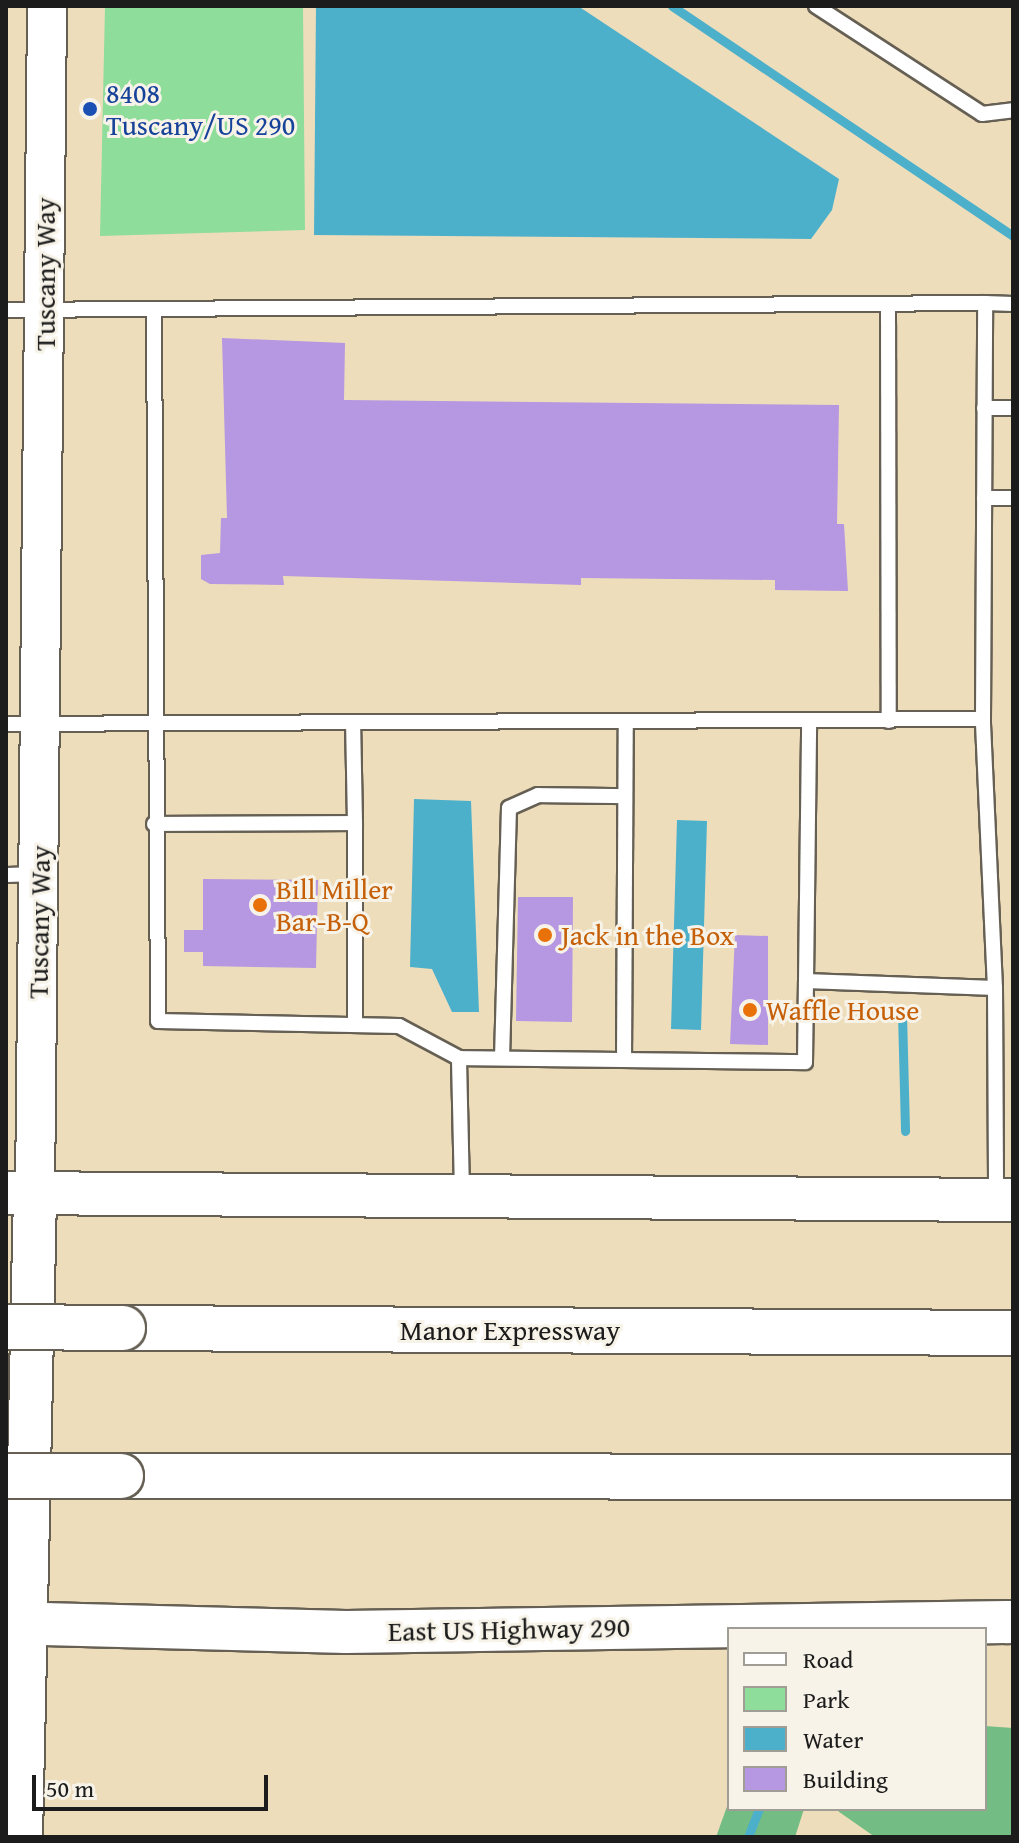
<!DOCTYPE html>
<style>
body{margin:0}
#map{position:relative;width:1019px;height:1843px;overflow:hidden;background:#edb;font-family:"Gentium Book Plus",serif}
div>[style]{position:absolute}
.green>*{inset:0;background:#8fdd9b}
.forest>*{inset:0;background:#73bc83}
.water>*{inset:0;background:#4cb0cb}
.stream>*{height:9px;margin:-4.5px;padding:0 4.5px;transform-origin:4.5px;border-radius:4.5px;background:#4cb0cb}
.building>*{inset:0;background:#b597e2}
.roads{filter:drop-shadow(2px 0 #666054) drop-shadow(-2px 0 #666054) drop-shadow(0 2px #666054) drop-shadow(0 -2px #666054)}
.service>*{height:14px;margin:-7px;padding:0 7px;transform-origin:7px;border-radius:7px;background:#fff}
.tertiary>*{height:38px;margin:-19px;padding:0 19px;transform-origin:19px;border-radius:19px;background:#fff}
.secondary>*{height:42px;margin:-21px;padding:0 21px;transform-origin:21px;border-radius:21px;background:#fff}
.motorway>*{height:44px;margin:-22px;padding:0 22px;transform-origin:22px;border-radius:22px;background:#fff}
.bridges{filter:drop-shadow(2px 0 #666054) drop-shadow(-2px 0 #666054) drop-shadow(0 2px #666054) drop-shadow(0 -2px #666054)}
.motorway-bridge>*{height:44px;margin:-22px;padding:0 22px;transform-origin:22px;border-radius:22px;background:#fff}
.dots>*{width:22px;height:22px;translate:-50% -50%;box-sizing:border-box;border:4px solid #f7f3e8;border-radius:50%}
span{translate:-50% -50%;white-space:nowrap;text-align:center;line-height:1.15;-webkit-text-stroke:6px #f7f3e8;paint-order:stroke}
.transit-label{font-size:28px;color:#164399}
.left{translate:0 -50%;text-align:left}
.street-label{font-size:28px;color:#1c1c1c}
.food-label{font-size:28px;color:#c56008}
.frame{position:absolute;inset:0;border:8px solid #1c1c1c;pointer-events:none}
.legend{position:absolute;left:727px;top:1627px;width:260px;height:184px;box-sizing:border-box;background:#f7f3e8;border:2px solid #9f9d96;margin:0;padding:10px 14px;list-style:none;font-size:24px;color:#1c1c1c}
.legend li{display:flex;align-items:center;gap:16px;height:40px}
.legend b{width:40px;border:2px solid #9f9d96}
.scale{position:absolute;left:32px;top:1775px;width:236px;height:36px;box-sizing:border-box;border:4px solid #1c1c1c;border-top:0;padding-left:10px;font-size:24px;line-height:28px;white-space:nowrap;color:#1c1c1c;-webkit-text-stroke:6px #f7f3e8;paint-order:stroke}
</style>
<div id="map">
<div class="green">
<div style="clip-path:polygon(105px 6px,303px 6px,305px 230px,100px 236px)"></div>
</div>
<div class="forest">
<div style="clip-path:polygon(985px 1726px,1013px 1728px,1013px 1837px,875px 1837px,835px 1809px,985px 1809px)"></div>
<div style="clip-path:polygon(729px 1801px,729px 1809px,804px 1809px,795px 1837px,716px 1837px)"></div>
</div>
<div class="water">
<div style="clip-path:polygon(316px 6px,578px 6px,839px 179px,832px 210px,811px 239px,314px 235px)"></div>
<div style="clip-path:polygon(414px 799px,471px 801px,479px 1012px,452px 1012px,432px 969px,410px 967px)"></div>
<div style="clip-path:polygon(677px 820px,707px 821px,701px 1030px,671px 1029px)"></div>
</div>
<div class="stream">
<div style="left:672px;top:6px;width:411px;rotate:34deg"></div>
<div style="left:902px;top:1014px;width:117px;rotate:88.5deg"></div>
<div style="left:748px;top:1837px;width:30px;rotate:-69deg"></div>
</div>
<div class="building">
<div style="clip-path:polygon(222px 338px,345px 343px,344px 400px,839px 405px,837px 524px,844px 524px,848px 591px,775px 590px,775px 580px,581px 578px,581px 585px,283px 576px,284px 585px,210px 584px,201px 579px,201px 555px,220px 553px,221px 518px,227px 518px)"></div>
<div style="clip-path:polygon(203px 879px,318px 880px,316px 968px,203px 966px,203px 952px,184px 952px,184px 930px,203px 930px)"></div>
<div style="clip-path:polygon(518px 897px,573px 897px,572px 1022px,516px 1021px)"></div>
<div style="clip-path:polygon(735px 935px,768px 936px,768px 1045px,730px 1044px)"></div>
</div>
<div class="roads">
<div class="service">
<div style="left:816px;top:6px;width:198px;rotate:33deg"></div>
<div style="left:982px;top:114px;width:31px;rotate:-7deg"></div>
<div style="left:888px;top:304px;width:417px;rotate:89.9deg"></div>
<div style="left:6px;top:310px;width:979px;rotate:-0.41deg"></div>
<div style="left:154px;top:310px;width:711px;rotate:89.68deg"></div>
<div style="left:158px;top:1021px;width:241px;rotate:1.2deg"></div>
<div style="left:399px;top:1026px;width:68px;rotate:28.1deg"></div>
<div style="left:984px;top:408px;width:29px"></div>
<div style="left:984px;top:498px;width:29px"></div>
<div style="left:6px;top:724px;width:977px;rotate:-0.29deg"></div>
<div style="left:355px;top:823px;width:202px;rotate:90deg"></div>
<div style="left:154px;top:824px;width:201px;rotate:-0.3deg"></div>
<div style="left:355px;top:823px;width:100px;rotate:-91.1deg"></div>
<div style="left:6px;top:875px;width:32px;rotate:-2deg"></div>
<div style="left:806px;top:981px;width:189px;rotate:2.1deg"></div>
<div style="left:995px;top:988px;width:207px;rotate:89.7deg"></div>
<div style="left:995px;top:988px;width:269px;rotate:-92.6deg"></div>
<div style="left:983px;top:719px;width:416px;rotate:-89.7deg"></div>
<div style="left:985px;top:303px;width:28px;rotate:2deg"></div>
<div style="left:502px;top:1058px;width:250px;rotate:-88.4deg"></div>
<div style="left:509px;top:808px;width:32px;rotate:-24deg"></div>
<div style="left:538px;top:795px;width:87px;rotate:0.7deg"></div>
<div style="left:624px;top:1060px;width:338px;rotate:-89.7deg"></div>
<div style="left:462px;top:1192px;width:134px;rotate:-91.3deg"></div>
<div style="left:459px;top:1058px;width:346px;rotate:0.7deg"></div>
<div style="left:805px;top:1062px;width:340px;rotate:-89.3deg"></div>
</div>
<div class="tertiary">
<div style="left:35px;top:1193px;width:1187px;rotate:-89.42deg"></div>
</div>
<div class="secondary">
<div style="left:6px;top:1193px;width:1007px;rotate:0.4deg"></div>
<div style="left:6px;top:1623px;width:340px;rotate:1.5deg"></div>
<div style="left:346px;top:1632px;width:667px;rotate:-0.86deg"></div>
<div style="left:21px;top:1837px;width:644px;rotate:-88.75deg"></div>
</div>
<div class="motorway">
<div style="left:123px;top:1328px;width:890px;rotate:0.32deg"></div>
<div style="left:121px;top:1476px;width:892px;rotate:0.06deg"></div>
</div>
</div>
<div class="bridges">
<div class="motorway-bridge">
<div style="left:6px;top:1327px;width:117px;rotate:0.5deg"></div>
<div style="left:6px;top:1476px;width:115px"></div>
</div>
</div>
<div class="dots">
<div style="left:90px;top:109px;background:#1a4fb4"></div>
<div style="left:260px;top:905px;background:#e8710a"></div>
<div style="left:545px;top:935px;background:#e8710a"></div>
<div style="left:750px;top:1010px;background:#e8710a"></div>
</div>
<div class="transit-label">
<span class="left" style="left:106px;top:109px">8408<br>Tuscany/US 290</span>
</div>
<div class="street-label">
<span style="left:45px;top:274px;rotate:-90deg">Tuscany Way</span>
<span style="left:39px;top:922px;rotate:-89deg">Tuscany Way</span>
<span style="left:510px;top:1330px">Manor Expressway</span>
<span style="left:509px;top:1629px;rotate:-1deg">East US Highway 290</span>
</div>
<div class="food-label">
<span class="left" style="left:276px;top:905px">Bill Miller<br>Bar-B-Q</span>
<span class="left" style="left:561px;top:935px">Jack in the Box</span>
<span class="left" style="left:766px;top:1010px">Waffle House</span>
</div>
<div class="frame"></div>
<ul class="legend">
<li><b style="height:10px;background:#fff"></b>Road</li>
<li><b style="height:22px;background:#8fdd9b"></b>Park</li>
<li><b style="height:22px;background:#4cb0cb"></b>Water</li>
<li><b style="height:22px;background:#b597e2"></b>Building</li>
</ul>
<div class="scale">50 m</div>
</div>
